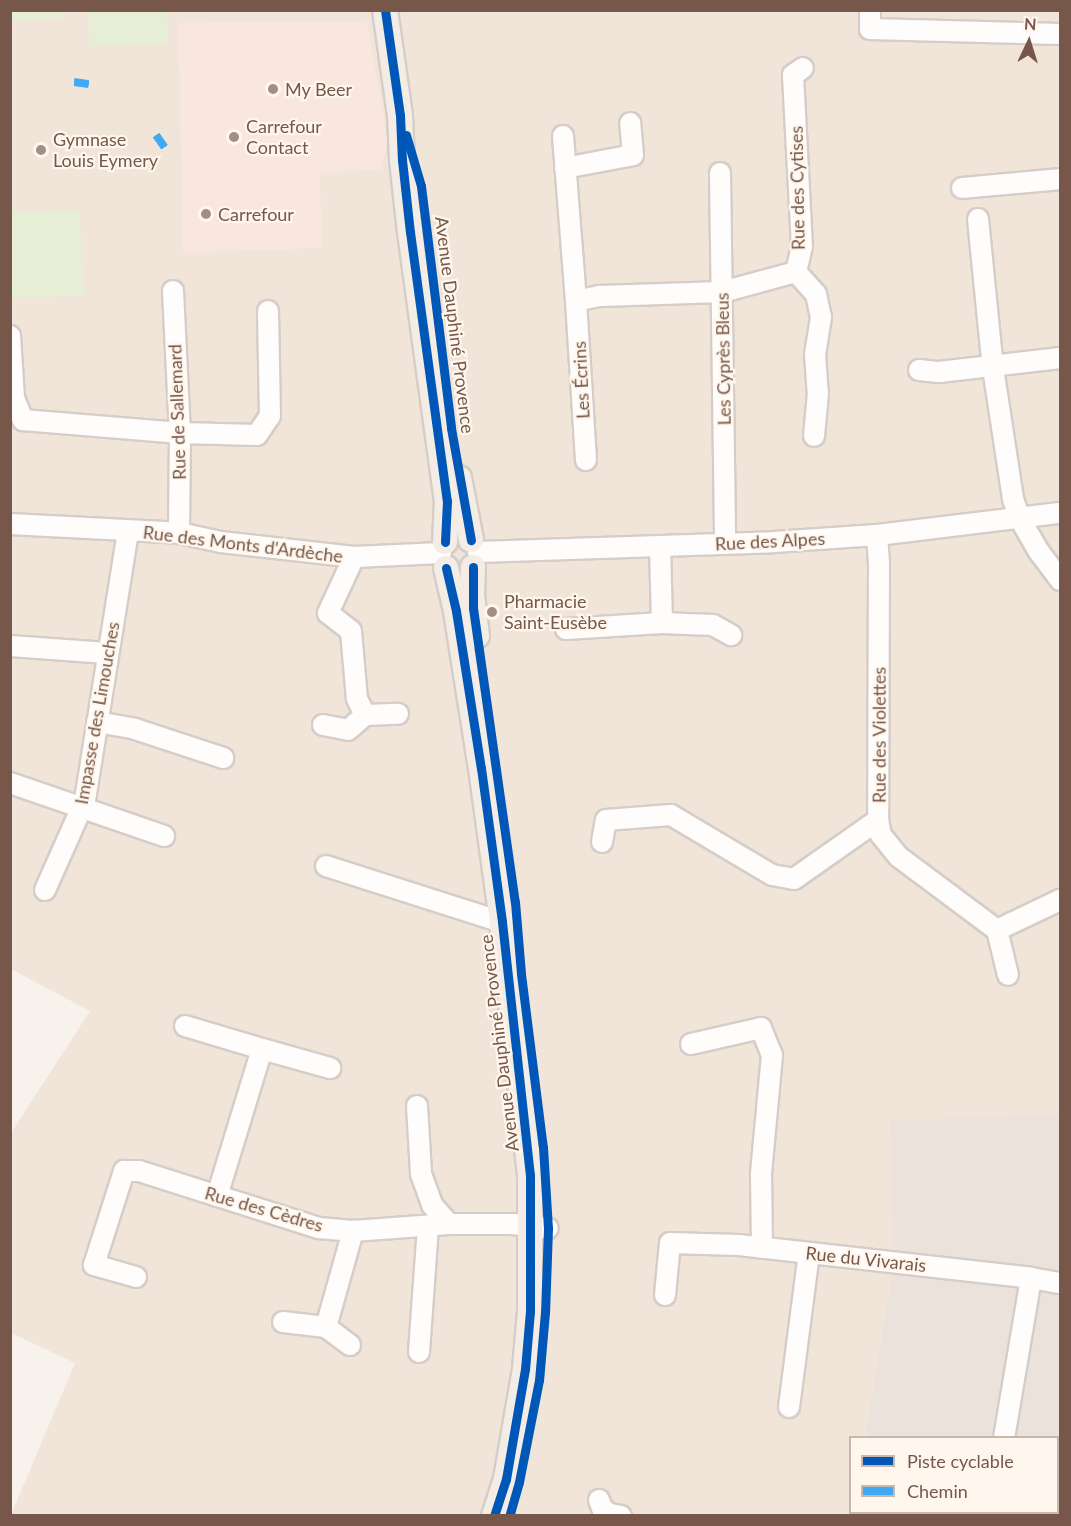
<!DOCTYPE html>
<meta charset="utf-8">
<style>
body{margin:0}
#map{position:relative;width:1071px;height:1526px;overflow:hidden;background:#f8f2ec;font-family:Lato,sans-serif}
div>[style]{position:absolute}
.residential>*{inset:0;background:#f1e4d9}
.commercial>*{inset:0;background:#f8e6df}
.industrial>*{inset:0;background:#ebe2dc}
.green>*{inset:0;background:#e6eed6}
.roads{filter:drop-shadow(2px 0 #d6cdc8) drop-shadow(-2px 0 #d6cdc8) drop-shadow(0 2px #d6cdc8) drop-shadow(0 -2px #d6cdc8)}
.minor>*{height:20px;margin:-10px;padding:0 10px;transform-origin:10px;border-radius:10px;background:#fefdfc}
.major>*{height:24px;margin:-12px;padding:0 12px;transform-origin:12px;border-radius:12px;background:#f3ede5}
.quiet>*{height:8px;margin-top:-4px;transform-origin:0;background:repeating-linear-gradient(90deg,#3fa9f5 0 15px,transparent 0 23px)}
.cycleway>*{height:9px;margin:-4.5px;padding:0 4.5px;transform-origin:4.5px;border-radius:4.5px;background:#0057b8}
.dots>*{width:16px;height:16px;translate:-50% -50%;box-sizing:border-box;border:3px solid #fff7ed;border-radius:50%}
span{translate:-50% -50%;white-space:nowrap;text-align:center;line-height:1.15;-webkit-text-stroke:4.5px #fff7ed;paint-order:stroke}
.poi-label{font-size:18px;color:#77574a}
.left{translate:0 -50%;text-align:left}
.street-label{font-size:18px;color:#77574a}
.frame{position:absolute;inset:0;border:12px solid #77574a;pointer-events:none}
.legend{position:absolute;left:849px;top:1436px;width:210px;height:78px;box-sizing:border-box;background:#fff7ed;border:2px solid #c9b7ac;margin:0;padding:8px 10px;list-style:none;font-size:18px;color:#77574a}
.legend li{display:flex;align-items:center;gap:12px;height:30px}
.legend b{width:30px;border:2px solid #c9b7ac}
.north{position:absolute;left:999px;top:12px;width:60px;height:60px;-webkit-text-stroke:4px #fff7ed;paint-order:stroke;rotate:4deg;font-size:16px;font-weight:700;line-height:24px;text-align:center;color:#77574a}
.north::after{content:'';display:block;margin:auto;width:21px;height:27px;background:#77574a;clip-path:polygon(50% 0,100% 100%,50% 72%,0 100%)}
</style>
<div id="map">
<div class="residential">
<div style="clip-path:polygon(11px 11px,1060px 11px,1060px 1114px,890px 1122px,892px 1271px,865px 1437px,850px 1438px,850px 1512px,853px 1513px,853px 1515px,11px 1515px,75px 1363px,11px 1333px,11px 1133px,90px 1011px,11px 969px)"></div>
</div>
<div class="commercial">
<div style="clip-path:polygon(367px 21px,388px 141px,381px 170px,320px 173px,322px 248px,183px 253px,178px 23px)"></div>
</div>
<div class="industrial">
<div style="clip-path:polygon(1060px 1114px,1060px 1515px,853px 1516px,853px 1512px,1058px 1512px,1058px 1438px,865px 1437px,892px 1271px,890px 1121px)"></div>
</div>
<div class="green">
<div style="clip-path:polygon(11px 10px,62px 11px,62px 19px,11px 22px)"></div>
<div style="clip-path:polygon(88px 11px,167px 11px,168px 44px,89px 46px)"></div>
<div style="clip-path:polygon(80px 210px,83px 296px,11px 298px,11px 212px)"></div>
</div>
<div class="roads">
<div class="minor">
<div style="left:870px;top:10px;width:19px;rotate:90deg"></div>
<div style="left:870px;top:29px;width:190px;rotate:1.5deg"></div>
<div style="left:563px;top:136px;width:166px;rotate:85.5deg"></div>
<div style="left:565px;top:168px;width:69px;rotate:-10.8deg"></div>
<div style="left:633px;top:155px;width:32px;rotate:-95deg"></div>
<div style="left:720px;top:173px;width:371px;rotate:89.2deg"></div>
<div style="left:962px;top:188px;width:98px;rotate:-5.2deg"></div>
<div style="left:978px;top:219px;width:150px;rotate:84.3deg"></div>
<div style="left:993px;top:368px;width:133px;rotate:81.3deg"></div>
<div style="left:1013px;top:499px;width:21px;rotate:71deg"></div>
<div style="left:1020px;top:519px;width:39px;rotate:60deg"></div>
<div style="left:1040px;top:553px;width:34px;rotate:53deg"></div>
<div style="left:796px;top:272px;width:30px;rotate:48deg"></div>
<div style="left:816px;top:294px;width:24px;rotate:78deg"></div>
<div style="left:821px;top:317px;width:37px;rotate:99deg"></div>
<div style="left:815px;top:354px;width:39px;rotate:86deg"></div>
<div style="left:818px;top:393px;width:43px;rotate:95.3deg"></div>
<div style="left:173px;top:291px;width:142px;rotate:87.2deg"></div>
<div style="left:180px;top:433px;width:100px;rotate:90.6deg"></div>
<div style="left:10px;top:336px;width:62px;rotate:86.3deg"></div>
<div style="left:14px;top:398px;width:24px;rotate:68deg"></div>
<div style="left:23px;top:420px;width:158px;rotate:4.7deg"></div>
<div style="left:180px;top:433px;width:77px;rotate:1.5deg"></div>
<div style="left:257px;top:435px;width:23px;rotate:-56deg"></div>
<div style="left:270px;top:416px;width:105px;rotate:-91.1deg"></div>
<div style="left:919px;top:370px;width:20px;rotate:6deg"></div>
<div style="left:939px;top:372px;width:122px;rotate:-6.6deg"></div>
<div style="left:586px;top:460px;width:159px;rotate:-93.6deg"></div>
<div style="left:576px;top:301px;width:25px;rotate:-12deg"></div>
<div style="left:600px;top:296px;width:122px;rotate:-1.9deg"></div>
<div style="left:722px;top:292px;width:77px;rotate:-15.1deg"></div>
<div style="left:796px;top:272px;width:26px;rotate:-77deg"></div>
<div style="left:802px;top:247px;width:172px;rotate:-93deg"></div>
<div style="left:793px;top:75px;width:12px;rotate:-35deg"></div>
<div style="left:10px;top:524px;width:169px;rotate:3deg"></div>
<div style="left:179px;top:533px;width:43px;rotate:12.1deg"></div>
<div style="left:221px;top:542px;width:134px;rotate:6.4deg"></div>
<div style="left:354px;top:557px;width:87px;rotate:-2.6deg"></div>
<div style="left:877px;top:535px;width:29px;rotate:86deg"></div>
<div style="left:879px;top:564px;width:256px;rotate:90.2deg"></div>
<div style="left:878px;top:820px;width:15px;rotate:79deg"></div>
<div style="left:881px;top:835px;width:28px;rotate:51deg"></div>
<div style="left:899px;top:857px;width:122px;rotate:36.7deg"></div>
<div style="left:997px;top:930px;width:70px;rotate:-25.5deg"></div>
<div style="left:660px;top:546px;width:77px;rotate:88.5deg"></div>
<div style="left:662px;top:623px;width:51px;rotate:2.2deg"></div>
<div style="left:713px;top:625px;width:21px;rotate:29deg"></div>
<div style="left:478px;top:552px;width:296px;rotate:-1.9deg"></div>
<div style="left:774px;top:542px;width:103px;rotate:-3.9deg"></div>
<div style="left:877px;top:535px;width:184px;rotate:-6.9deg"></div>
<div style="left:354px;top:557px;width:62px;rotate:114.9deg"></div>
<div style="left:328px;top:613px;width:29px;rotate:38deg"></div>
<div style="left:351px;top:631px;width:68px;rotate:85deg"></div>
<div style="left:357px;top:699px;width:18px;rotate:63deg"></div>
<div style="left:566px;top:629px;width:96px;rotate:-3.6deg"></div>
<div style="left:10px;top:646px;width:98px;rotate:4.1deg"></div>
<div style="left:97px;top:722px;width:39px;rotate:10deg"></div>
<div style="left:135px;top:729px;width:93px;rotate:18.2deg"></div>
<div style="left:323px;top:725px;width:25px;rotate:11deg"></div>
<div style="left:348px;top:730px;width:23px;rotate:-41deg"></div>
<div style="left:365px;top:715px;width:33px;rotate:-2deg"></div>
<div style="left:10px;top:783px;width:163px;rotate:19deg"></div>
<div style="left:602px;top:842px;width:22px;rotate:-80deg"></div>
<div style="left:606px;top:820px;width:65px;rotate:-4.4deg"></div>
<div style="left:671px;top:815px;width:117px;rotate:30.7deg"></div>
<div style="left:772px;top:875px;width:22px;rotate:10deg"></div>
<div style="left:794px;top:879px;width:103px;rotate:-35.1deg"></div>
<div style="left:326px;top:866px;width:185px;rotate:17.7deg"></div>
<div style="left:45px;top:890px;width:98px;rotate:-66deg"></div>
<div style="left:85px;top:800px;width:272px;rotate:-80.9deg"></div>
<div style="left:997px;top:930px;width:46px;rotate:76.3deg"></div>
<div style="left:185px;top:1026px;width:80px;rotate:16.6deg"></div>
<div style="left:262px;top:1049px;width:154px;rotate:107deg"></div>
<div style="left:691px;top:1044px;width:72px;rotate:-12.9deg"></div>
<div style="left:761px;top:1028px;width:29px;rotate:68deg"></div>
<div style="left:772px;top:1055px;width:120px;rotate:95.3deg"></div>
<div style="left:761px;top:1174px;width:74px;rotate:89.2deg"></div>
<div style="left:262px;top:1049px;width:71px;rotate:15.6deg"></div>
<div style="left:417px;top:1106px;width:68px;rotate:86.6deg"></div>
<div style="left:421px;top:1174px;width:33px;rotate:70deg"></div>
<div style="left:432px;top:1205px;width:25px;rotate:48deg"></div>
<div style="left:136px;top:1277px;width:44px;rotate:-164.1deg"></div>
<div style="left:94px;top:1265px;width:99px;rotate:-72.3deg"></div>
<div style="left:124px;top:1171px;width:15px"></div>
<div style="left:139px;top:1171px;width:189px;rotate:17.6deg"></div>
<div style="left:319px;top:1228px;width:34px;rotate:5deg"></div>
<div style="left:353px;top:1231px;width:96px;rotate:-4.2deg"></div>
<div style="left:449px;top:1224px;width:64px"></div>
<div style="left:513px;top:1224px;width:35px;rotate:7deg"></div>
<div style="left:665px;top:1295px;width:52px;rotate:-84.5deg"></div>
<div style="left:670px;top:1243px;width:69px;rotate:1.7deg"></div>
<div style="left:739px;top:1245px;width:294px;rotate:6.4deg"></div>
<div style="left:1031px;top:1278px;width:29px;rotate:10deg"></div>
<div style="left:283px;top:1322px;width:43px;rotate:6.6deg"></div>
<div style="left:326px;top:1327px;width:30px;rotate:37deg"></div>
<div style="left:326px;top:1327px;width:100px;rotate:-74.3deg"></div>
<div style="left:419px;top:1352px;width:126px;rotate:-85.9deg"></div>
<div style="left:789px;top:1407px;width:155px;rotate:-82.6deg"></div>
<div style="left:1004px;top:1438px;width:162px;rotate:-80.4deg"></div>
<div style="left:599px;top:1500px;width:9px;rotate:69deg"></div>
<div style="left:602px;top:1508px;width:9px;rotate:41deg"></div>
<div style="left:609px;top:1514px;width:12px;rotate:9deg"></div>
<div style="left:991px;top:1516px;width:4px;rotate:-76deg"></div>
</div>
<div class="major">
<div style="left:385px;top:10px;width:106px;rotate:81.9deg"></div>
<div style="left:400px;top:115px;width:45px;rotate:87.5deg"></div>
<div style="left:402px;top:160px;width:72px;rotate:83.7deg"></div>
<div style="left:410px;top:232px;width:272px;rotate:82.2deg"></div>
<div style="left:447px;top:501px;width:41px;rotate:92.8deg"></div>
<div style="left:459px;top:478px;width:63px;rotate:79deg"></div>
<div style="left:473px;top:567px;width:28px;rotate:92deg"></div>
<div style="left:472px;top:595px;width:41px;rotate:83deg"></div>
<div style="left:446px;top:568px;width:44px;rotate:76.9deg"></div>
<div style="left:456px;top:611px;width:159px;rotate:81deg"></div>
<div style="left:481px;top:768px;width:155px;rotate:82.2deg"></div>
<div style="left:502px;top:922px;width:255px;rotate:83.7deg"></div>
<div style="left:530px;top:1175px;width:136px;rotate:90deg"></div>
<div style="left:530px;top:1311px;width:58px;rotate:94.9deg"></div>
<div style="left:525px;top:1369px;width:112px;rotate:99.8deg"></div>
<div style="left:506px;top:1479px;width:39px;rotate:108deg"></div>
</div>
</div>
<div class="quiet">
<div style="left:74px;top:82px;width:15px;rotate:8deg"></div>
<div style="left:156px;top:135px;width:21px;rotate:55deg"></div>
</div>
<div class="cycleway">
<div style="left:385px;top:10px;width:106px;rotate:81.9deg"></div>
<div style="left:400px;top:115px;width:45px;rotate:87.5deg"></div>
<div style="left:402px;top:160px;width:72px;rotate:83.7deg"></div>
<div style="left:410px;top:232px;width:272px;rotate:82.2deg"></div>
<div style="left:447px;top:501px;width:41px;rotate:92.8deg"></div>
<div style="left:406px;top:135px;width:53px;rotate:73.6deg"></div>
<div style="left:421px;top:186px;width:244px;rotate:82.9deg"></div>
<div style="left:451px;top:428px;width:114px;rotate:79.9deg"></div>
<div style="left:473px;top:567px;width:41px;rotate:90deg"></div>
<div style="left:473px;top:608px;width:297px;rotate:81.9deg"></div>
<div style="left:515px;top:902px;width:72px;rotate:85.2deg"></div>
<div style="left:521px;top:974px;width:174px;rotate:82.8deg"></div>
<div style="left:543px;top:1147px;width:81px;rotate:86.5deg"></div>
<div style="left:548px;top:1228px;width:84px;rotate:92deg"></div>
<div style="left:545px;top:1312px;width:68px;rotate:95deg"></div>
<div style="left:539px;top:1380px;width:104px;rotate:101.1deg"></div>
<div style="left:519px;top:1482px;width:35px;rotate:106deg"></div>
<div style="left:446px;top:568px;width:44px;rotate:76.9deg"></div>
<div style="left:456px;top:611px;width:159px;rotate:81deg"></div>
<div style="left:481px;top:768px;width:155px;rotate:82.2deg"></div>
<div style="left:502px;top:922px;width:255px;rotate:83.7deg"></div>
<div style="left:530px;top:1175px;width:136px;rotate:90deg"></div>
<div style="left:530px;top:1311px;width:58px;rotate:94.9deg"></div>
<div style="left:525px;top:1369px;width:112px;rotate:99.8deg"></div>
<div style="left:506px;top:1479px;width:39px;rotate:108deg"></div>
</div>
<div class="dots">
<div style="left:273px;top:89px;background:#a48d83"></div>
<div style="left:234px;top:137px;background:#a48d83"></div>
<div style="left:41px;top:150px;background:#a48d83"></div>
<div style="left:206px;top:214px;background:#a48d83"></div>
<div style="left:492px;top:612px;background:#a48d83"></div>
</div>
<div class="poi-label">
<span class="left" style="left:285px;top:89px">My Beer</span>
<span class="left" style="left:246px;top:137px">Carrefour<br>Contact</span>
<span class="left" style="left:53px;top:150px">Gymnase<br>Louis Eymery</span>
<span class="left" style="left:218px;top:214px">Carrefour</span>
<span class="left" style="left:504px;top:612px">Pharmacie<br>Saint-Eusèbe</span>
</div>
<div class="street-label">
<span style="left:797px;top:188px;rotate:-91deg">Rue des Cytises</span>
<span style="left:455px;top:325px;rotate:83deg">Avenue Dauphiné Provence</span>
<span style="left:723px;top:359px;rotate:-91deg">Les Cyprès Bleus</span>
<span style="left:581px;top:380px;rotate:-93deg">Les Écrins</span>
<span style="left:177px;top:412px;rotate:-92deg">Rue de Sallemard</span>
<span style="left:770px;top:541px;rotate:-3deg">Rue des Alpes</span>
<span style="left:243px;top:544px;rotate:7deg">Rue des Monts d'Ardèche</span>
<span style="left:97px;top:713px;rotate:-80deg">Impasse des Limouches</span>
<span style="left:879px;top:735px;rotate:-90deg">Rue des Violettes</span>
<span style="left:499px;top:1043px;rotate:-97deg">Avenue Dauphiné Provence</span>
<span style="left:264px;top:1209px;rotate:16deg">Rue des Cèdres</span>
<span style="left:866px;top:1259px;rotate:6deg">Rue du Vivarais</span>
</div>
<div class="frame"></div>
<ul class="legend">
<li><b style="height:8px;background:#0057b8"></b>Piste cyclable</li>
<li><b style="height:8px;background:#3fa9f5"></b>Chemin</li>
</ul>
<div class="north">N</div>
</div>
